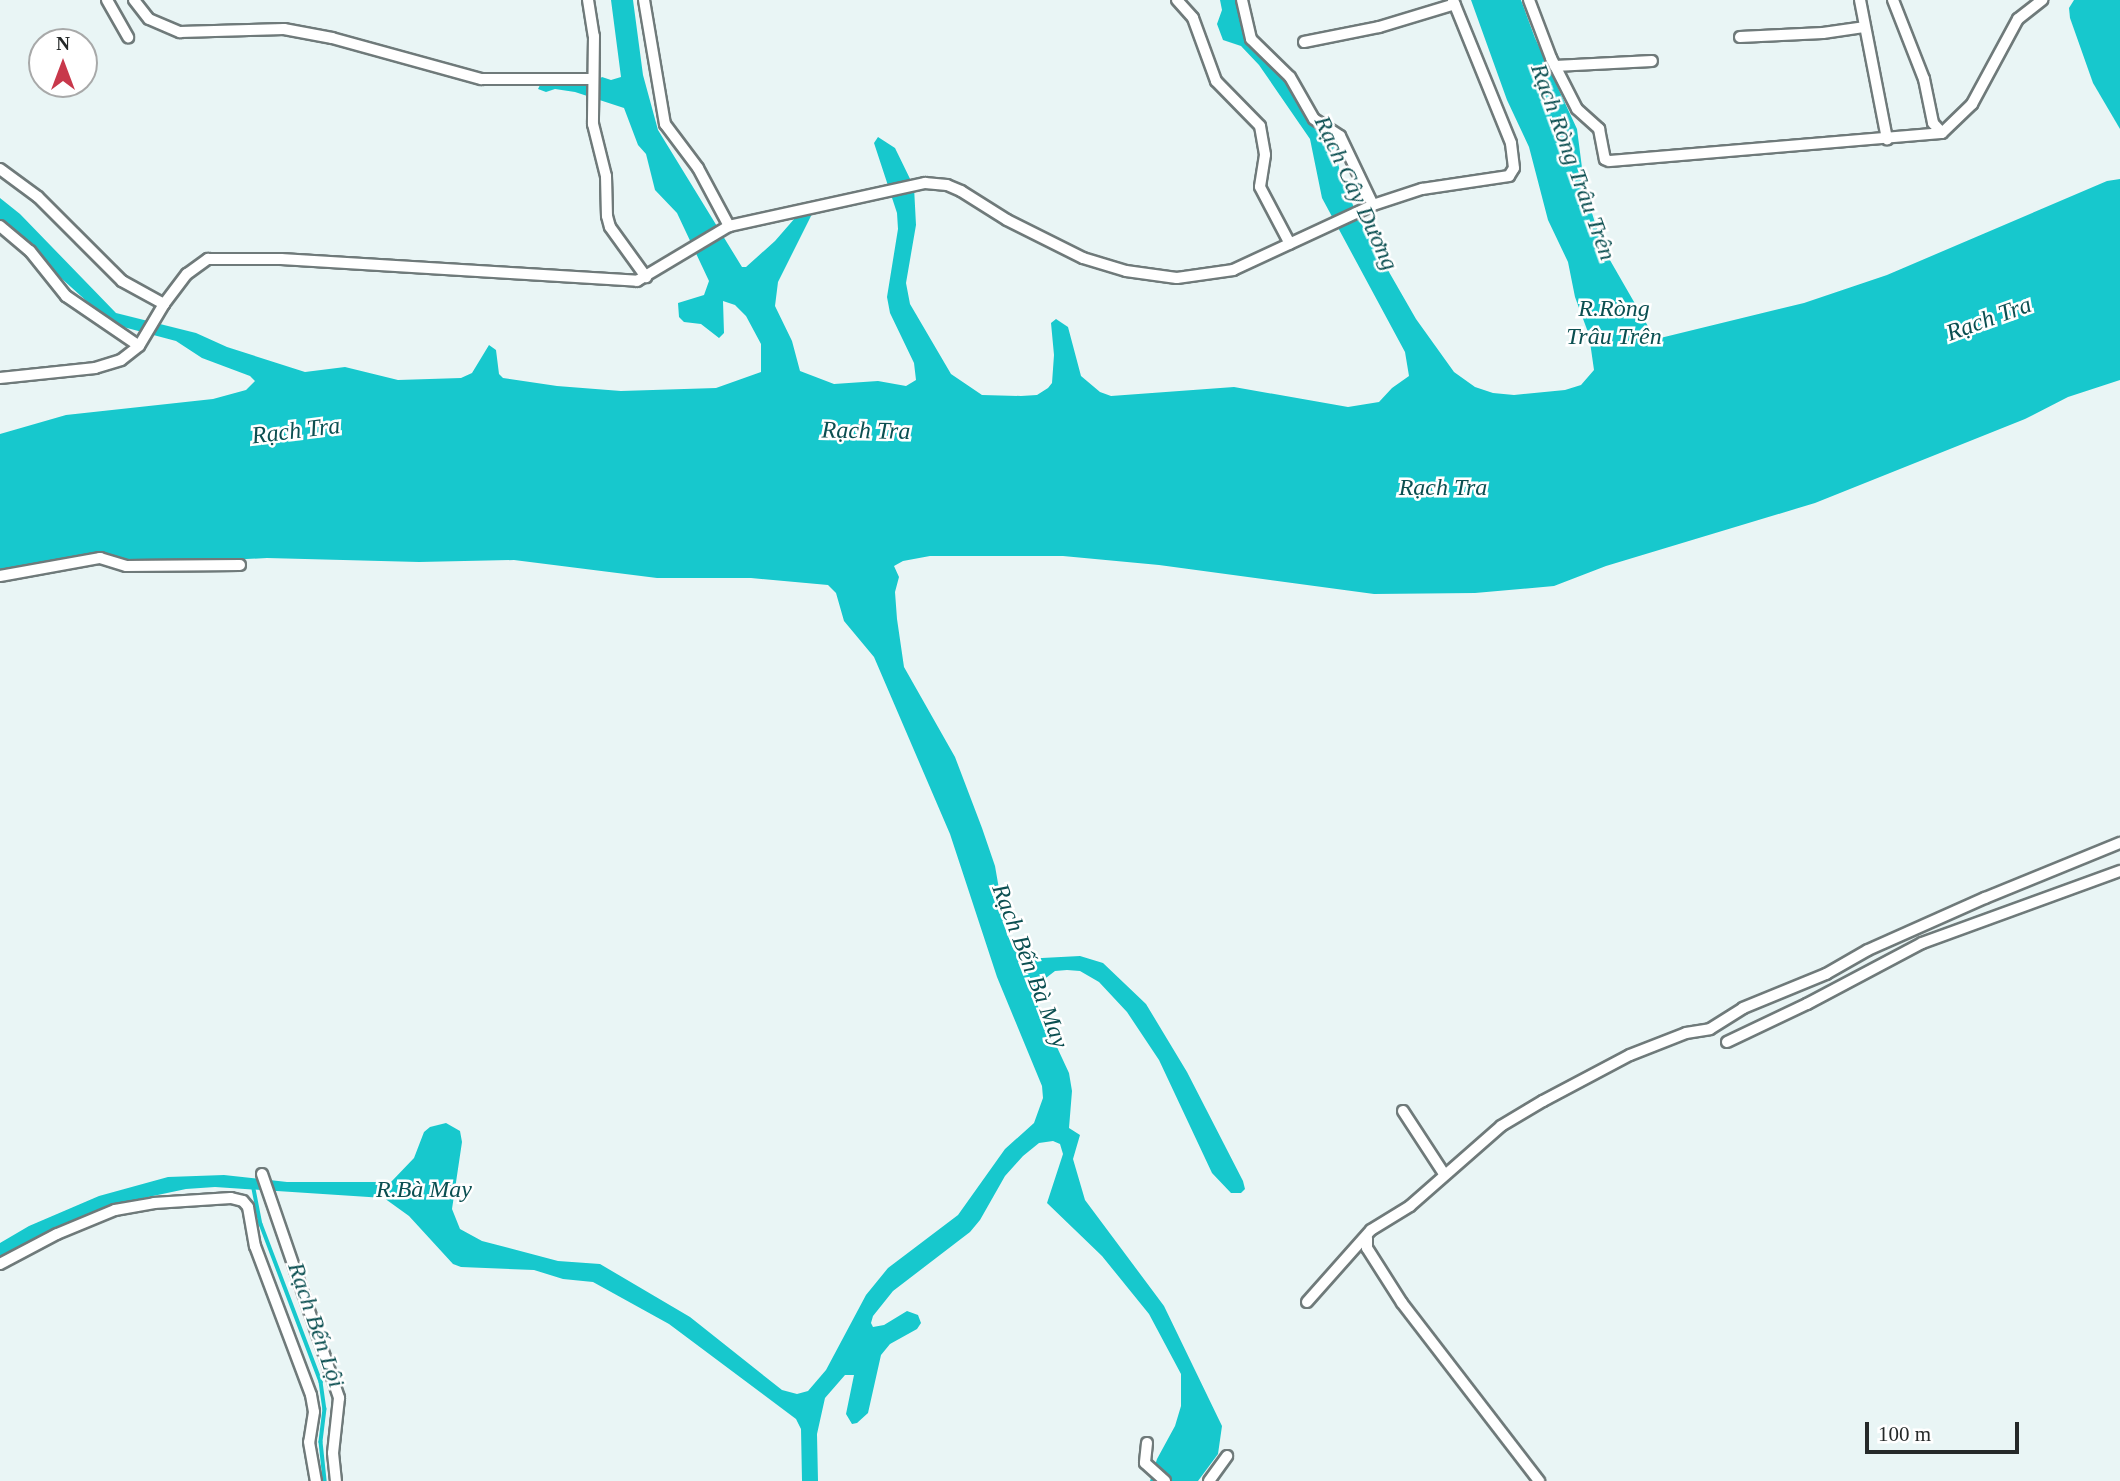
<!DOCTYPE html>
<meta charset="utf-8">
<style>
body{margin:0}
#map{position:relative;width:2120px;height:1481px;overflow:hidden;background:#e9f5f5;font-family:Georgia,serif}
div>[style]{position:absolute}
.water>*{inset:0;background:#17c8cd}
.stream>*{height:3.5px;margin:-1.75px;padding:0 1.75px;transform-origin:1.75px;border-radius:1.75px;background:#17c8cd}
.roads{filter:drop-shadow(2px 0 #6f7a7a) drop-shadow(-2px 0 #6f7a7a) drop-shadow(0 2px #6f7a7a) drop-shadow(0 -2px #6f7a7a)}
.street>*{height:10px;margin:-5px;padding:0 5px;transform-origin:5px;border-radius:5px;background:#fff}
span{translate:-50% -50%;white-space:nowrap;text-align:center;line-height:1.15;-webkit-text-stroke:5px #fff;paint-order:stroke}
.water-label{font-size:24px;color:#0b4f51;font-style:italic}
.north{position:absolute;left:28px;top:28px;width:70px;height:70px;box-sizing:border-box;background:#fff;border:2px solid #a8a9a9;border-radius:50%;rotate:0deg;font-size:19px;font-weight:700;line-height:28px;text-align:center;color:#252929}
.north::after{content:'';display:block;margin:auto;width:24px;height:32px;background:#c8384b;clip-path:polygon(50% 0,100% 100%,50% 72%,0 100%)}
.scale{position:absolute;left:1865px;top:1422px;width:154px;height:32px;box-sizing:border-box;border:4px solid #252929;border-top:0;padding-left:9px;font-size:21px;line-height:24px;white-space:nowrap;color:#252929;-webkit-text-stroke:5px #fff;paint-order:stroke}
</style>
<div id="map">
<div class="water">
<div style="clip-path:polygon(611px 0,633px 0,643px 75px,658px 130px,742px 267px,746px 267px,775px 241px,795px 218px,804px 211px,809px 210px,812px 214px,778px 282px,775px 306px,792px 341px,800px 371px,834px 384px,878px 381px,906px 386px,916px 380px,914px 363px,890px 313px,887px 297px,898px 229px,897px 213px,874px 143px,878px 137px,895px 148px,914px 187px,916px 225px,906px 283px,910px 304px,951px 374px,982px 395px,1021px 396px,1037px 395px,1048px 388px,1052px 383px,1054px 355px,1051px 323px,1056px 319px,1068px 327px,1081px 376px,1100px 392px,1111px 396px,1234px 387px,1348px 407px,1379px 402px,1392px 388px,1409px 376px,1405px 352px,1322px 198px,1310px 139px,1259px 65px,1241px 46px,1223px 40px,1217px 24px,1222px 10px,1220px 0,1236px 0,1247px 40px,1285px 78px,1295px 100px,1332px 136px,1340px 172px,1358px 218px,1416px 319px,1454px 372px,1475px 387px,1493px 393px,1514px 395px,1565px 390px,1581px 385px,1594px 370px,1589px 335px,1575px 297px,1568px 262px,1548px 220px,1529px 147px,1507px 100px,1471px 0,1521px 0,1535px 38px,1577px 129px,1585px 191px,1603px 248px,1649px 328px,1648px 341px,1804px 303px,1887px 275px,2107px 181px,2120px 179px,2120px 380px,2068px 397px,2025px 419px,1815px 503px,1606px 566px,1554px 586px,1475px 593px,1374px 594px,1159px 565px,1063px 556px,930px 556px,903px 561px,894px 566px,899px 577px,895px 592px,897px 619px,904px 667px,955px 757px,982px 828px,995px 866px,1007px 935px,1023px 959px,1080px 956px,1103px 963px,1146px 1004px,1187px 1072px,1243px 1181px,1245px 1189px,1241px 1193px,1231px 1193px,1212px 1173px,1159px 1060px,1127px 1012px,1099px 982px,1080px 971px,1067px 970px,1055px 971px,1042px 981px,1036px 1002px,1069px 1073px,1072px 1091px,1069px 1128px,1080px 1135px,1073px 1159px,1085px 1200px,1164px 1306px,1222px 1426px,1218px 1454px,1198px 1481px,1150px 1481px,1157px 1459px,1175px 1426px,1181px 1406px,1181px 1374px,1149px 1314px,1102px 1256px,1047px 1203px,1063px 1154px,1060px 1144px,1053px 1141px,1039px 1143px,1023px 1156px,1005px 1176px,980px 1220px,970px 1232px,893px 1291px,873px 1316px,871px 1323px,873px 1327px,884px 1325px,907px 1311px,918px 1315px,921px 1323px,917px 1329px,890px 1344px,881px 1355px,868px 1413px,857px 1423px,852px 1424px,846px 1414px,854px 1375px,845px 1375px,825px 1398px,817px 1434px,818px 1481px,802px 1481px,801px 1429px,796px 1419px,669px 1324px,593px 1282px,563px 1279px,534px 1270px,461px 1267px,453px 1264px,409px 1216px,384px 1198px,215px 1187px,186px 1189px,134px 1200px,78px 1223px,0 1261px,0 1243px,29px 1226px,99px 1196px,168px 1177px,224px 1175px,287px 1182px,391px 1182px,414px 1158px,424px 1132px,430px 1127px,446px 1123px,460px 1131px,462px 1142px,452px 1209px,460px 1229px,482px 1241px,558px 1261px,600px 1264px,690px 1317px,782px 1390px,797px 1394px,808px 1391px,826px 1370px,866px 1295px,888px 1268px,958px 1215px,1005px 1149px,1034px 1123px,1043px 1098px,1042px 1086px,997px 977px,950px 834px,874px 657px,844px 621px,836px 593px,828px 585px,751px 578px,657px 578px,514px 560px,419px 562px,267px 558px,129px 565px,93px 557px,0 573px,0 434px,66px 415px,213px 399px,246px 390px,255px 381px,250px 376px,202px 358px,176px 341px,112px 324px,0 223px,0 198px,20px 214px,116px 313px,196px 333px,227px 347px,305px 372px,345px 367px,398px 380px,461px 378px,472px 373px,489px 345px,496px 350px,499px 374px,503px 378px,557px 386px,621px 391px,716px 388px,761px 372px,761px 344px,746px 316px,735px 305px,723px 301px,724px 333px,719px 338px,701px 324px,684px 322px,679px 317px,678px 303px,704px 295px,709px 281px,677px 213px,655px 190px,646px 154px,638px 145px,624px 108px,575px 92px,555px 89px,546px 92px,538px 89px,541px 83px,593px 83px,602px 77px,611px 80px,621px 77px)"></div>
<div style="clip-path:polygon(2074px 0,2120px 0,2120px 129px,2093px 83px,2070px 18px,2069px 8px)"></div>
</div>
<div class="stream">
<div style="left:254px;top:1189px;width:36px;rotate:79deg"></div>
<div style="left:261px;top:1224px;width:169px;rotate:69.2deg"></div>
<div style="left:321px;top:1382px;width:27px;rotate:82deg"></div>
<div style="left:325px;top:1409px;width:33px;rotate:97deg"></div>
<div style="left:321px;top:1442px;width:39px;rotate:84deg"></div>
</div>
<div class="roads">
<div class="street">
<div style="left:107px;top:0;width:43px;rotate:60.4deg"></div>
<div style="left:134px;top:0;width:24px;rotate:52deg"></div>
<div style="left:149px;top:19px;width:34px;rotate:23deg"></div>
<div style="left:180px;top:32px;width:104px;rotate:-1.7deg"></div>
<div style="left:284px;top:29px;width:49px;rotate:10.6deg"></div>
<div style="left:332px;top:38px;width:155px;rotate:15.4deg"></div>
<div style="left:481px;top:79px;width:112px"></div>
<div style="left:588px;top:0;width:36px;rotate:81deg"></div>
<div style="left:594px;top:36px;width:88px;rotate:90.7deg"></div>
<div style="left:593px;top:124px;width:54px;rotate:76deg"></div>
<div style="left:606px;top:176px;width:40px;rotate:88.6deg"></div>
<div style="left:607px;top:216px;width:11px;rotate:75deg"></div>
<div style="left:610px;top:227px;width:62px;rotate:54.2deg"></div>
<div style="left:644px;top:0;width:126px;rotate:80.4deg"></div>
<div style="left:665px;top:124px;width:55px;rotate:53.1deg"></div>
<div style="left:698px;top:168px;width:66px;rotate:61.9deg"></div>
<div style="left:1177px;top:0;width:24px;rotate:48deg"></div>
<div style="left:1193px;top:18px;width:67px;rotate:69.9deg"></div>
<div style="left:1216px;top:81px;width:63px;rotate:45.6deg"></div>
<div style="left:1260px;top:126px;width:29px;rotate:80deg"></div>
<div style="left:1265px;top:155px;width:32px;rotate:99deg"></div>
<div style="left:1260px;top:187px;width:64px;rotate:62.2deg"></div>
<div style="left:1242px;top:0;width:40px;rotate:77deg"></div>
<div style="left:1251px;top:39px;width:54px;rotate:44.3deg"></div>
<div style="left:1290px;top:77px;width:48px;rotate:60.3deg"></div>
<div style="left:1314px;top:119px;width:31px;rotate:33deg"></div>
<div style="left:1340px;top:136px;width:76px;rotate:64.4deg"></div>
<div style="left:1529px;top:0;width:62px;rotate:69.2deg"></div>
<div style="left:1551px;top:58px;width:57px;rotate:63deg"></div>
<div style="left:1577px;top:109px;width:30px;rotate:42deg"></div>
<div style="left:1599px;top:129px;width:31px;rotate:79deg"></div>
<div style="left:1605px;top:159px;width:4px;rotate:27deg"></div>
<div style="left:1609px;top:161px;width:334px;rotate:-4.8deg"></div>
<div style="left:1942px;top:133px;width:42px;rotate:-44deg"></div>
<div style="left:1972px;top:104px;width:97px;rotate:-61.6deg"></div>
<div style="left:2018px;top:19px;width:31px;rotate:-38deg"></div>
<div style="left:1860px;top:0;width:142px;rotate:79deg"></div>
<div style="left:1893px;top:0;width:85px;rotate:68.6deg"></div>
<div style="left:1924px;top:79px;width:45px;rotate:78.4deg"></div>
<div style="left:1933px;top:123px;width:13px;rotate:48deg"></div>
<div style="left:1740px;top:37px;width:83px;rotate:-2.8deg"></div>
<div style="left:1823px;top:33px;width:41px;rotate:-8.3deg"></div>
<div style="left:1304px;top:42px;width:76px;rotate:-11.3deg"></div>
<div style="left:1379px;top:27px;width:79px;rotate:-16.8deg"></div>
<div style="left:1555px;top:66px;width:97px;rotate:-3deg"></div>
<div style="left:0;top:169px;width:47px;rotate:36.4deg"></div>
<div style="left:38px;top:197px;width:119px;rotate:45deg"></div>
<div style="left:122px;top:281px;width:48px;rotate:28.7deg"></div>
<div style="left:0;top:226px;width:39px;rotate:40deg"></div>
<div style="left:30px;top:251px;width:58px;rotate:51.3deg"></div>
<div style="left:66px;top:296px;width:88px;rotate:34.4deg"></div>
<div style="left:0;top:378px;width:96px;rotate:-6deg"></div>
<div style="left:95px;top:368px;width:27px;rotate:-17deg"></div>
<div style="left:121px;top:360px;width:23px;rotate:-38deg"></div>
<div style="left:139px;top:346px;width:49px;rotate:-59.2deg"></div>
<div style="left:164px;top:304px;width:38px;rotate:-53deg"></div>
<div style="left:187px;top:274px;width:26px;rotate:-36deg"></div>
<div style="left:208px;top:259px;width:73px"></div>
<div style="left:281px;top:259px;width:357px;rotate:3.5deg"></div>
<div style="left:637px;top:281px;width:107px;rotate:-30.9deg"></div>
<div style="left:729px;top:226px;width:201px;rotate:-12.4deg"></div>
<div style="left:925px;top:183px;width:22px;rotate:5deg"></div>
<div style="left:947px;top:185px;width:15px;rotate:23deg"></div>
<div style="left:961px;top:191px;width:54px;rotate:32.2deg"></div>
<div style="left:1007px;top:220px;width:85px;rotate:26.6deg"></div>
<div style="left:1083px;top:258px;width:45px;rotate:16.8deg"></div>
<div style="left:1126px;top:271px;width:51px;rotate:7.8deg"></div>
<div style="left:1177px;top:278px;width:57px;rotate:-8.1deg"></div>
<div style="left:1233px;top:270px;width:154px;rotate:-24.9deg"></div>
<div style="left:1373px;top:205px;width:52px;rotate:-18.1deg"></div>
<div style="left:1422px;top:189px;width:88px;rotate:-8.5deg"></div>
<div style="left:1509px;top:176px;width:9px;rotate:-58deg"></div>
<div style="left:1514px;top:168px;width:25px;rotate:-97deg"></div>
<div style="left:1511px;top:143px;width:154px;rotate:-112.1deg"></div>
<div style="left:0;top:576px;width:102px;rotate:-10.2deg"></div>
<div style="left:100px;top:558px;width:27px;rotate:17deg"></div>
<div style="left:126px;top:566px;width:114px;rotate:-0.5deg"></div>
<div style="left:1727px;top:1042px;width:89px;rotate:-25.4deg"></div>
<div style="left:1807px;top:1004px;width:130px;rotate:-27.9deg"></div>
<div style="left:1922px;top:943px;width:211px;rotate:-20deg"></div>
<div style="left:1403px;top:1111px;width:75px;rotate:56.9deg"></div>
<div style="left:262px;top:1174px;width:237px;rotate:71deg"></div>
<div style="left:339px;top:1398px;width:55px;rotate:96.2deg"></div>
<div style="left:333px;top:1453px;width:28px;rotate:84deg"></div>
<div style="left:1367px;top:1238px;width:10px;rotate:90deg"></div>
<div style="left:1367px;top:1248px;width:65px;rotate:57.5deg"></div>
<div style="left:1402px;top:1303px;width:225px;rotate:52.4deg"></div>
<div style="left:0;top:1264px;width:64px;rotate:-27.8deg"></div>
<div style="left:57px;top:1234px;width:63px;rotate:-22.5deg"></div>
<div style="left:115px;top:1210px;width:40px;rotate:-10deg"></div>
<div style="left:154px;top:1203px;width:77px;rotate:-3.7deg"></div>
<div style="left:231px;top:1198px;width:12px;rotate:14deg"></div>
<div style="left:243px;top:1201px;width:8px;rotate:50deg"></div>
<div style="left:248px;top:1207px;width:40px;rotate:80deg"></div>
<div style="left:255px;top:1246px;width:159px;rotate:69.4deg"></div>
<div style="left:311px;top:1395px;width:17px;rotate:80deg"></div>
<div style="left:314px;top:1412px;width:30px;rotate:99deg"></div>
<div style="left:309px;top:1442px;width:40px;rotate:80deg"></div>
<div style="left:1307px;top:1302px;width:96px;rotate:-48.4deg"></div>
<div style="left:1371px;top:1230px;width:46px;rotate:-31.6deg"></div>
<div style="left:1410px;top:1206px;width:121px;rotate:-41.3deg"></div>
<div style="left:1501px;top:1126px;width:49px;rotate:-30.8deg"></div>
<div style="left:1543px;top:1101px;width:98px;rotate:-27.9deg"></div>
<div style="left:1630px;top:1055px;width:60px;rotate:-21.4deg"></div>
<div style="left:1686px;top:1033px;width:24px;rotate:-9deg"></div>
<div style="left:1710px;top:1029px;width:39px;rotate:-32deg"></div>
<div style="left:1743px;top:1008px;width:90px;rotate:-22.3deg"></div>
<div style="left:1826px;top:974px;width:48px;rotate:-29.7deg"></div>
<div style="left:1868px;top:950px;width:128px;rotate:-24deg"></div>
<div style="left:1985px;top:898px;width:146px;rotate:-22.2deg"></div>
<div style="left:1147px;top:1443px;width:20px;rotate:96deg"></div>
<div style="left:1145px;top:1463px;width:27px;rotate:42deg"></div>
<div style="left:1209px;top:1481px;width:31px;rotate:-54deg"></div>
</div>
</div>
<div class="water-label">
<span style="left:1573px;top:162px;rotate:70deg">Rạch Ròng Trâu Trên</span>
<span style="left:1356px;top:193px;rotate:65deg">Rạch Cây Dương</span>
<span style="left:1614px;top:323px">R.Ròng<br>Trâu Trên</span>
<span style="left:1989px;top:319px;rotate:-20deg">Rạch Tra</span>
<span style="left:296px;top:431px;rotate:-7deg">Rạch Tra</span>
<span style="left:866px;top:431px;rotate:1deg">Rạch Tra</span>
<span style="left:1443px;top:488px">Rạch Tra</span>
<span style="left:1030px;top:966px;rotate:69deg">Rạch Bến Bà May</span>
<span style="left:424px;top:1190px">R.Bà May</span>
<span style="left:316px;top:1325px;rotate:71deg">Rạch Bến Lội</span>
</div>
<div class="north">N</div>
<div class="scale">100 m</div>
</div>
